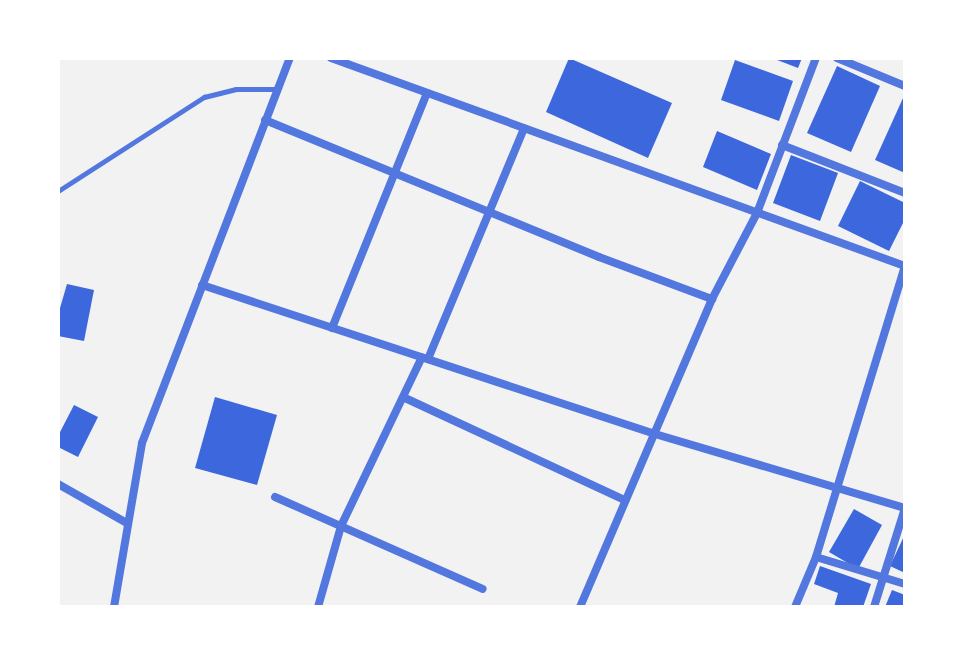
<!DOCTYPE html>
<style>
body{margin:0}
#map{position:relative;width:963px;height:665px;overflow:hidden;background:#f2f2f2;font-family:"Space Grotesk",sans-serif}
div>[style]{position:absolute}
.building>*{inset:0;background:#3d67dc}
.service>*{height:5px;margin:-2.5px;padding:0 2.5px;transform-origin:2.5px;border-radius:2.5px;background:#5277de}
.minor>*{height:8px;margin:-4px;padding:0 4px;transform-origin:4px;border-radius:4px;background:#5277de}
span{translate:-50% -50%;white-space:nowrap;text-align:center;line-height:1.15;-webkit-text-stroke:7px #fff;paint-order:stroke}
.frame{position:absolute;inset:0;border:60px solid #fff;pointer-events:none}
</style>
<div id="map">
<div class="building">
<div style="clip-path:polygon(569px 58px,672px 103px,648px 158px,546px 112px)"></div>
<div style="clip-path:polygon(772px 58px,802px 58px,798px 68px)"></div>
<div style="clip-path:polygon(735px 60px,793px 81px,779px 121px,721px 100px)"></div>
<div style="clip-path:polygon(837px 66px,880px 86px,851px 152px,807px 133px)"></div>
<div style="clip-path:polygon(903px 98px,905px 99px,905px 173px,875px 160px)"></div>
<div style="clip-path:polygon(717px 131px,771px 154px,757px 190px,703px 167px)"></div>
<div style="clip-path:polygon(791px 155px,838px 173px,820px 221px,773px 203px)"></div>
<div style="clip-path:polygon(860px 181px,905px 203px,905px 219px,889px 251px,838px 226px)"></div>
<div style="clip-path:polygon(67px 284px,94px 290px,84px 341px,58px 336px,58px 315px)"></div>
<div style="clip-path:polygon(215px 397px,277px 415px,257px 485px,195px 468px)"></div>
<div style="clip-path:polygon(74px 405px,98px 417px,78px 457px,58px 447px,58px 436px)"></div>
<div style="clip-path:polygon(854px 509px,882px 525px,858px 569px,829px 552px)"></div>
<div style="clip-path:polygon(905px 534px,905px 573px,890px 566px)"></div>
<div style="clip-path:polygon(820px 566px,871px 584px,863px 607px,834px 607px,838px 593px,814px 584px)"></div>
<div style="clip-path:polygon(892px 590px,905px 595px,905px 607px,885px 607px)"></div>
</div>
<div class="service">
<div style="left:58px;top:191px;width:174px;rotate:-32.8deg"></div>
<div style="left:204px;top:97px;width:33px;rotate:-14deg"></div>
<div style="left:236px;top:89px;width:41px"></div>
</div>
<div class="minor">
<div style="left:331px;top:58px;width:611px;rotate:19.92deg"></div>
<div style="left:837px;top:58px;width:74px;rotate:22.4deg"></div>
<div style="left:265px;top:120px;width:361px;rotate:22.3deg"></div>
<div style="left:599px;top:257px;width:121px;rotate:20.4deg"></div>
<div style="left:782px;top:145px;width:132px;rotate:21.3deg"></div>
<div style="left:202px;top:285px;width:477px;rotate:18.2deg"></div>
<div style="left:655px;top:434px;width:261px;rotate:16.5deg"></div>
<div style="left:332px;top:328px;width:253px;rotate:-68deg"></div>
<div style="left:428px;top:359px;width:250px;rotate:-67.4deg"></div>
<div style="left:405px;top:398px;width:240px;rotate:24.9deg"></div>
<div style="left:58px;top:484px;width:79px;rotate:29.5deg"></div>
<div style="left:275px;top:497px;width:227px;rotate:23.9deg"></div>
<div style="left:816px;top:557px;width:93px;rotate:16.9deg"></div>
<div style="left:114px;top:607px;width:166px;rotate:-80.3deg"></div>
<div style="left:142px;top:443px;width:412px;rotate:-69deg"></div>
<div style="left:318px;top:607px;width:84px;rotate:-74.1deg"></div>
<div style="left:341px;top:526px;width:187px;rotate:-64.4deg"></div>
<div style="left:580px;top:607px;width:335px;rotate:-66.8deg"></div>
<div style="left:712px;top:299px;width:97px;rotate:-62.4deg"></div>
<div style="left:757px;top:213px;width:166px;rotate:-69.2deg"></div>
<div style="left:795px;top:607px;width:54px;rotate:-67.2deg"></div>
<div style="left:816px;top:557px;width:304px;rotate:-73deg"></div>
<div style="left:874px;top:607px;width:104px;rotate:-72.6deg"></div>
</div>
<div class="frame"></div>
</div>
